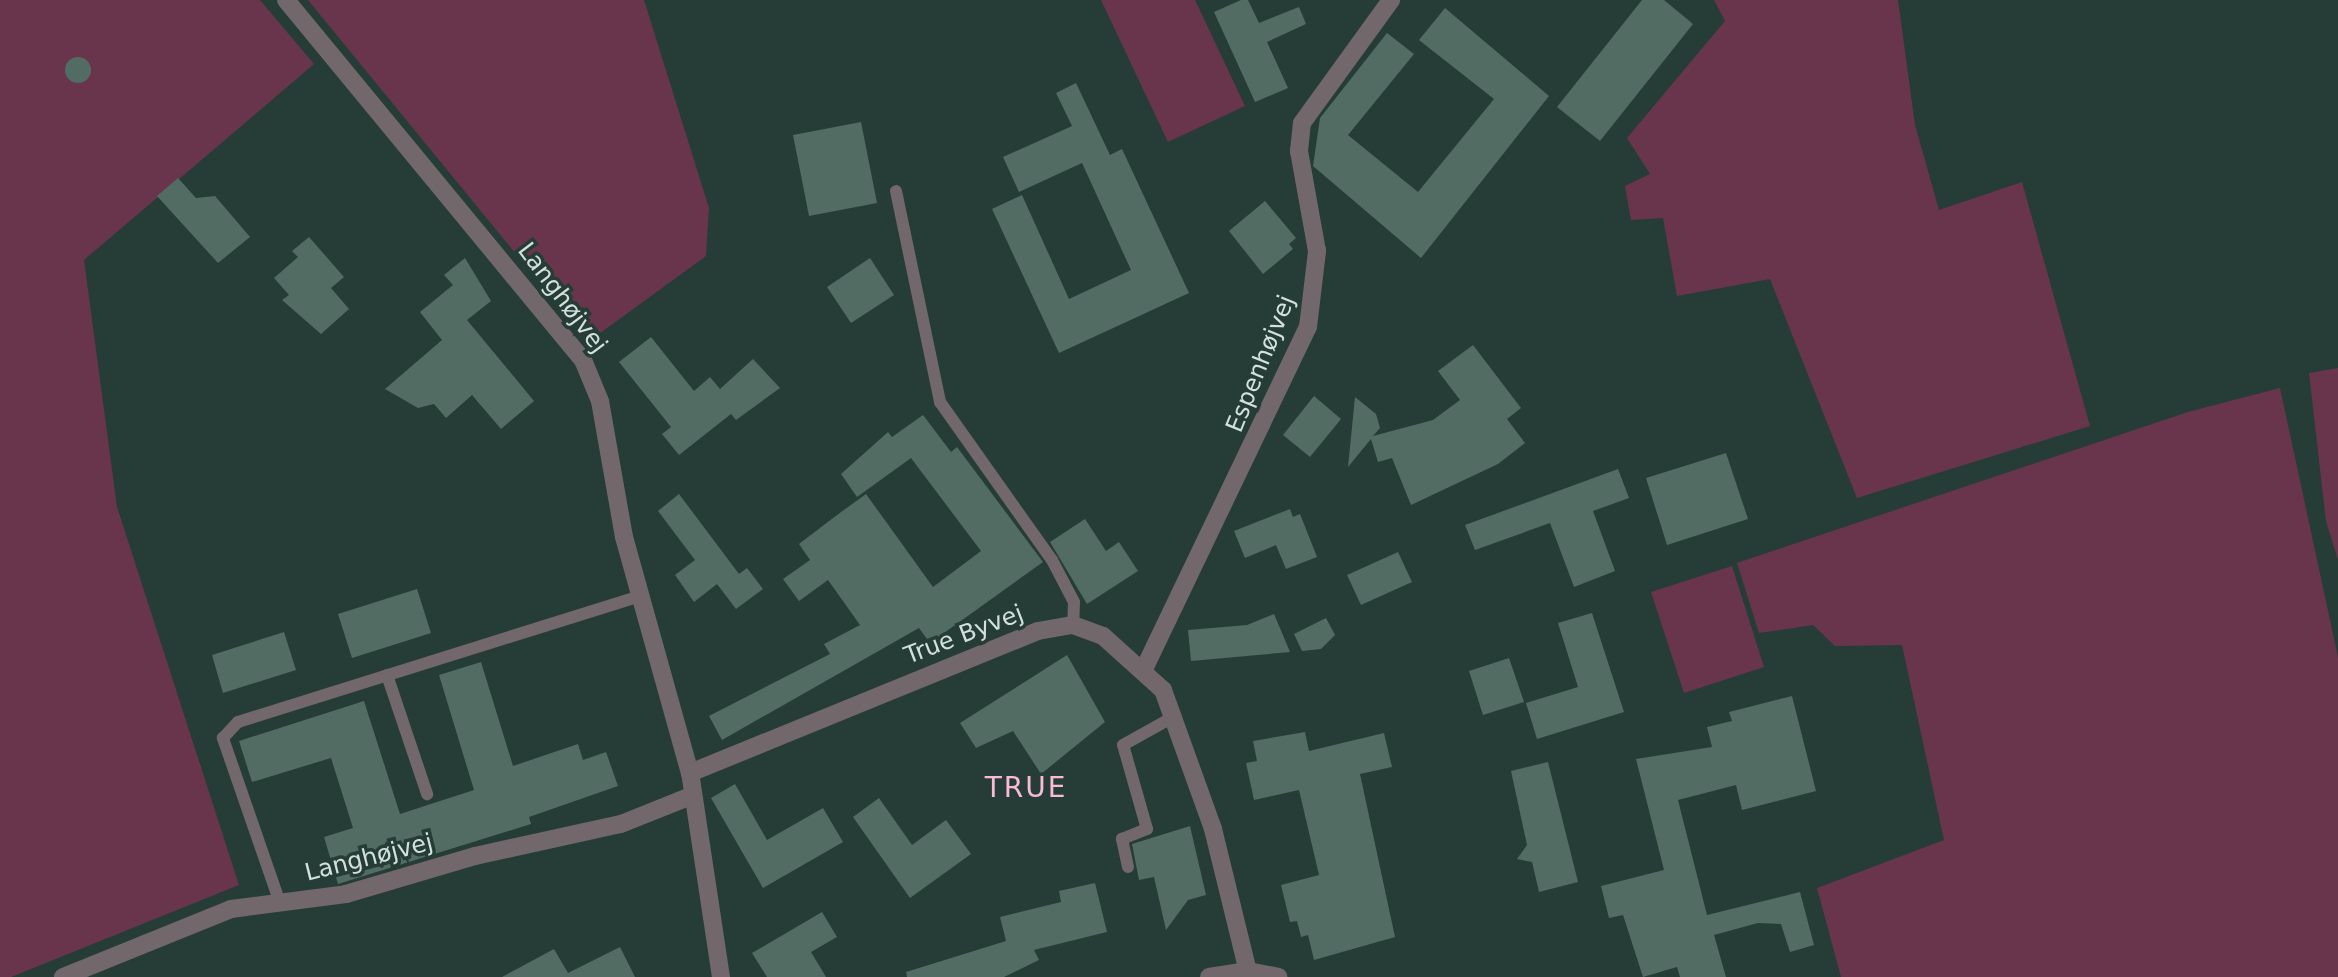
<!DOCTYPE html>
<meta charset="utf-8">
<style>
body{margin:0}
#map{position:relative;width:2338px;height:977px;overflow:hidden;background:#253d36;font-family:"DejaVu Sans",sans-serif}
div>[style]{position:absolute}
.green>*{inset:0;background:#69354c}
.building>*{inset:0;background:#526b63}
.round{border-radius:50%}
.lane>*{height:12px;margin:-6px;padding:0 6px;transform-origin:6px;border-radius:6px;background:#72676b}
.street>*{height:18px;margin:-9px;padding:0 9px;transform-origin:9px;border-radius:9px;background:#72676b}
span{translate:-50% -50%;white-space:nowrap;text-align:center;line-height:1.15;-webkit-text-stroke:7px #253d36;paint-order:stroke}
.street-label{font-size:24px;color:#d3e0dc}
.quarter-label{font-size:28px;color:#fabad3;letter-spacing:2px}
</style>
<div id="map">
<div class="green">
<div style="clip-path:polygon(0 0,260px 0,314px 64px,84px 260px,117px 507px,239px 885px,11px 977px,0 977px)"></div>
<div style="clip-path:polygon(308px 0,644px 0,709px 208px,706px 256px,588px 342px)"></div>
<div style="clip-path:polygon(1101px 0,1195px 0,1245px 106px,1168px 142px)"></div>
<div style="clip-path:polygon(1714px 0,1898px 0,1915px 125px,1939px 210px,2022px 182px,2090px 426px,1857px 498px,1770px 279px,1677px 296px,1663px 218px,1631px 220px,1625px 186px,1650px 174px,1627px 138px,1725px 21px)"></div>
<div style="clip-path:polygon(2338px 368px,2338px 560px,2326px 521px,2309px 373px)"></div>
<div style="clip-path:polygon(2280px 388px,2338px 657px,2338px 977px,1841px 977px,1817px 888px,1944px 840px,1902px 645px,1835px 646px,1813px 625px,1759px 633px,1737px 563px,2188px 412px)"></div>
<div style="clip-path:polygon(1732px 566px,1764px 667px,1684px 693px,1651px 592px)"></div>
</div>
<div class="building">
<div style="clip-path:polygon(1241px 0,1248px 0,1259px 23px,1299px 7px,1306px 24px,1267px 42px,1288px 88px,1255px 102px,1214px 12px)"></div>
<div style="clip-path:polygon(1642px 0,1664px 0,1693px 24px,1600px 141px,1557px 107px)"></div>
<div style="clip-path:polygon(1445px 8px,1549px 96px,1421px 258px,1313px 166px,1320px 118px,1387px 33px,1414px 54px,1348px 135px,1418px 192px,1494px 99px,1419px 40px)"></div>
<div class="round" style="left:65px;top:57px;width:26px;height:26px"></div>
<div style="clip-path:polygon(1076px 83px,1110px 155px,1122px 149px,1189px 293px,1059px 353px,992px 209px,1022px 195px,1069px 299px,1131px 270px,1082px 163px,1019px 192px,1003px 157px,1072px 126px,1056px 93px)"></div>
<div style="clip-path:polygon(861px 122px,877px 203px,809px 216px,793px 135px)"></div>
<div style="clip-path:polygon(178px 178px,196px 198px,215px 196px,250px 237px,218px 263px,157px 196px)"></div>
<div style="clip-path:polygon(1265px 201px,1296px 238px,1289px 244px,1293px 249px,1263px 274px,1229px 231px)"></div>
<div style="clip-path:polygon(309px 237px,344px 277px,331px 288px,349px 309px,321px 334px,282px 300px,289px 295px,274px 278px,298px 257px,292px 251px)"></div>
<div style="clip-path:polygon(465px 258px,491px 301px,467px 320px,534px 401px,501px 429px,472px 395px,446px 418px,434px 404px,418px 408px,385px 389px,442px 340px,420px 312px,453px 285px,444px 275px)"></div>
<div style="clip-path:polygon(870px 258px,894px 295px,851px 323px,827px 287px)"></div>
<div style="clip-path:polygon(651px 337px,694px 391px,710px 377px,720px 389px,753px 359px,780px 388px,736px 420px,731px 414px,679px 455px,662px 434px,671px 427px,619px 362px)"></div>
<div style="clip-path:polygon(1473px 345px,1521px 408px,1507px 419px,1525px 443px,1498px 464px,1411px 505px,1392px 458px,1378px 462px,1371px 439px,1348px 467px,1355px 397px,1376px 414px,1380px 428px,1373px 436px,1433px 420px,1460px 400px,1438px 371px)"></div>
<div style="clip-path:polygon(1314px 396px,1341px 419px,1310px 457px,1283px 435px)"></div>
<div style="clip-path:polygon(923px 415px,951px 452px,957px 447px,1043px 562px,930px 643px,919px 628px,722px 740px,709px 716px,830px 654px,824px 644px,860px 625px,828px 580px,799px 601px,783px 579px,810px 560px,799px 544px,837px 515px,866px 494px,933px 587px,981px 551px,911px 458px,857px 497px,841px 474px,888px 432px,892px 437px)"></div>
<div style="clip-path:polygon(1726px 453px,1748px 519px,1667px 545px,1646px 478px)"></div>
<div style="clip-path:polygon(1618px 469px,1629px 498px,1593px 511px,1615px 571px,1574px 587px,1550px 523px,1475px 550px,1465px 525px)"></div>
<div style="clip-path:polygon(679px 494px,739px 574px,747px 568px,763px 589px,736px 609px,717px 584px,694px 602px,675px 575px,695px 560px,658px 511px)"></div>
<div style="clip-path:polygon(1290px 509px,1293px 517px,1300px 514px,1317px 557px,1286px 569px,1276px 545px,1245px 558px,1234px 531px)"></div>
<div style="clip-path:polygon(1085px 519px,1106px 551px,1119px 542px,1138px 571px,1087px 604px,1050px 542px)"></div>
<div style="clip-path:polygon(1398px 552px,1412px 582px,1361px 605px,1347px 575px)"></div>
<div style="clip-path:polygon(417px 589px,431px 633px,352px 658px,338px 614px)"></div>
<div style="clip-path:polygon(1592px 613px,1624px 712px,1537px 739px,1526px 703px,1578px 687px,1558px 623px)"></div>
<div style="clip-path:polygon(1274px 614px,1290px 652px,1191px 661px,1188px 630px,1247px 625px)"></div>
<div style="clip-path:polygon(1326px 618px,1335px 635px,1321px 649px,1302px 651px,1294px 634px)"></div>
<div style="clip-path:polygon(284px 632px,296px 670px,223px 693px,212px 655px)"></div>
<div style="clip-path:polygon(1067px 655px,1105px 722px,1041px 774px,1013px 731px,976px 748px,960px 723px)"></div>
<div style="clip-path:polygon(1509px 658px,1524px 702px,1483px 715px,1469px 671px)"></div>
<div style="clip-path:polygon(481px 662px,513px 766px,578px 744px,583px 760px,606px 752px,618px 786px,529px 817px,531px 824px,338px 884px,324px 837px,353px 828px,331px 758px,252px 782px,239px 741px,364px 701px,400px 814px,474px 790px,439px 675px)"></div>
<div style="clip-path:polygon(1792px 696px,1816px 791px,1742px 810px,1736px 785px,1678px 800px,1707px 915px,1800px 892px,1814px 945px,1790px 952px,1781px 924px,1758px 923px,1714px 935px,1726px 977px,1680px 977px,1677px 967px,1643px 977px,1623px 915px,1609px 918px,1601px 886px,1664px 870px,1636px 759px,1712px 747px,1707px 727px,1732px 721px,1729px 712px)"></div>
<div style="clip-path:polygon(1305px 732px,1309px 751px,1384px 733px,1392px 767px,1360px 774px,1395px 937px,1314px 960px,1308px 935px,1301px 937px,1297px 921px,1290px 922px,1281px 885px,1319px 875px,1299px 790px,1254px 800px,1246px 763px,1257px 761px,1253px 741px)"></div>
<div style="clip-path:polygon(1548px 762px,1578px 882px,1539px 892px,1532px 862px,1517px 859px,1527px 845px,1511px 771px)"></div>
<div style="clip-path:polygon(735px 784px,767px 840px,823px 808px,843px 842px,763px 888px,711px 798px)"></div>
<div style="clip-path:polygon(879px 798px,912px 845px,946px 820px,971px 854px,910px 898px,853px 817px)"></div>
<div style="clip-path:polygon(1190px 826px,1206px 895px,1188px 900px,1166px 930px,1154px 877px,1139px 880px,1132px 844px)"></div>
<div style="clip-path:polygon(1095px 883px,1107px 932px,1034px 950px,1039px 960px,1004px 977px,907px 977px,906px 972px,1006px 941px,1000px 917px,1061px 902px,1059px 891px)"></div>
<div style="clip-path:polygon(822px 912px,837px 937px,811px 952px,826px 977px,767px 977px,752px 953px)"></div>
<div style="clip-path:polygon(620px 947px,635px 977px,502px 977px,554px 949px,568px 973px)"></div>
</div>
<div class="lane">
<div style="left:896px;top:191px;width:216px;rotate:78.2deg"></div>
<div style="left:940px;top:402px;width:194px;rotate:54.7deg"></div>
<div style="left:1052px;top:560px;width:47px;rotate:62.4deg"></div>
<div style="left:1074px;top:602px;width:23px;rotate:92deg"></div>
<div style="left:387px;top:675px;width:126px;rotate:71.4deg"></div>
<div style="left:1128px;top:867px;width:29px;rotate:-102deg"></div>
<div style="left:1122px;top:839px;width:27px;rotate:-22deg"></div>
<div style="left:1147px;top:829px;width:87px;rotate:-105.9deg"></div>
<div style="left:1123px;top:745px;width:60px;rotate:-29.1deg"></div>
<div style="left:280px;top:903px;width:175px;rotate:-109.1deg"></div>
<div style="left:223px;top:738px;width:22px;rotate:-47deg"></div>
<div style="left:238px;top:722px;width:420px;rotate:-17.4deg"></div>
</div>
<div class="street">
<div style="left:286px;top:0;width:467px;rotate:50.5deg"></div>
<div style="left:583px;top:360px;width:44px;rotate:67.5deg"></div>
<div style="left:600px;top:401px;width:138px;rotate:80deg"></div>
<div style="left:624px;top:537px;width:245px;rotate:74.4deg"></div>
<div style="left:1144px;top:669px;width:379px;rotate:-64.4deg"></div>
<div style="left:1308px;top:327px;width:77px;rotate:-83.2deg"></div>
<div style="left:1317px;top:251px;width:102px;rotate:-100.2deg"></div>
<div style="left:1299px;top:151px;width:28px;rotate:-84deg"></div>
<div style="left:1302px;top:123px;width:152px;rotate:-54.1deg"></div>
<div style="left:63px;top:977px;width:181px;rotate:-22deg"></div>
<div style="left:231px;top:909px;width:116px;rotate:-7.4deg"></div>
<div style="left:346px;top:894px;width:134px;rotate:-16.4deg"></div>
<div style="left:475px;top:856px;width:149px;rotate:-12.4deg"></div>
<div style="left:621px;top:824px;width:75px;rotate:-21.8deg"></div>
<div style="left:721px;top:977px;width:206px;rotate:-98.6deg"></div>
<div style="left:690px;top:773px;width:376px;rotate:-22.2deg"></div>
<div style="left:1038px;top:631px;width:36px;rotate:-10deg"></div>
<div style="left:1073px;top:625px;width:32px;rotate:20deg"></div>
<div style="left:1103px;top:636px;width:81px;rotate:42deg"></div>
<div style="left:1163px;top:690px;width:148px;rotate:70.2deg"></div>
<div style="left:1213px;top:829px;width:146px;rotate:76.2deg"></div>
<div style="left:1209px;top:977px;width:39px;rotate:-9deg"></div>
<div style="left:1248px;top:971px;width:31px;rotate:11deg"></div>
</div>
<div class="street-label">
<span style="left:562px;top:298px;rotate:53deg">Langhøjvej</span>
<span style="left:1261px;top:364px;rotate:-68deg">Espenhøjvej</span>
<span style="left:964px;top:635px;rotate:-21deg">True Byvej</span>
<span style="left:369px;top:858px;rotate:-14deg">Langhøjvej</span>
</div>
<div class="quarter-label">
<span style="left:1026px;top:788px">TRUE</span>
</div>
</div>
